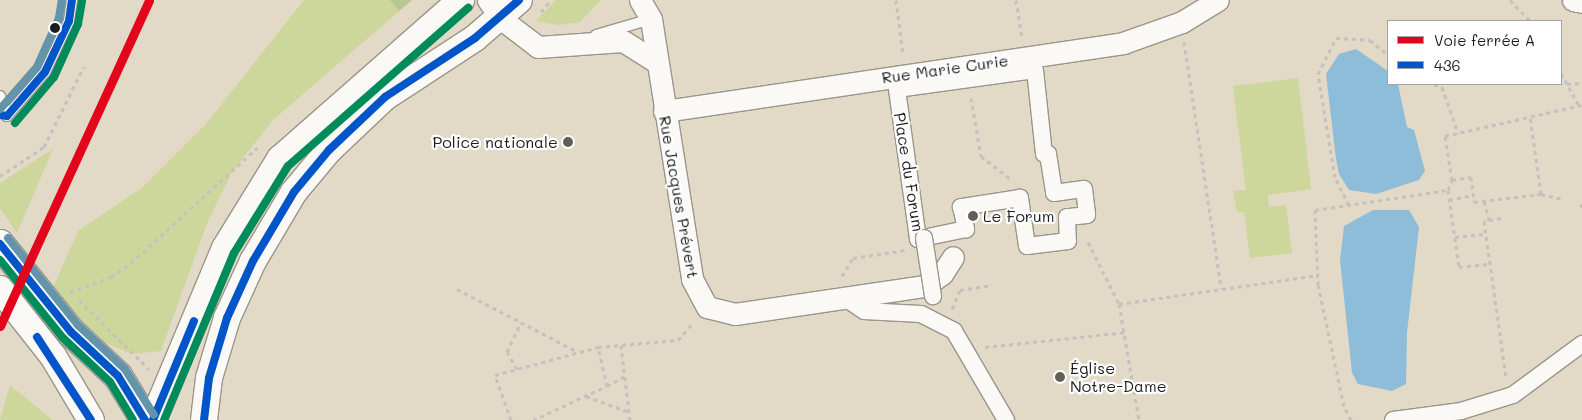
<!DOCTYPE html>
<meta charset="utf-8">
<style>
body{margin:0}
#map{position:relative;width:1582px;height:420px;overflow:hidden;background:#e2d9c6;font-family:Mali,sans-serif}
div>[style]{position:absolute}
.green>*{inset:0;background:#cdd69b}
.forest>*{inset:0;background:#b8c692}
.water>*{inset:0;background:#8ebdd9}
.path>*{height:3px;margin-top:-1.5px;transform-origin:0;background:repeating-linear-gradient(90deg,#c4c2be 0 4px,transparent 0 8px)}
.roads{filter:drop-shadow(1px 0 #9a958b) drop-shadow(-1px 0 #9a958b) drop-shadow(0 1px #9a958b) drop-shadow(0 -1px #9a958b)}
.service>*{height:10px;margin:-5px;padding:0 5px;transform-origin:5px;border-radius:5px;background:#fbf9f6}
.pedestrian>*{height:16px;margin:-8px;padding:0 8px;transform-origin:8px;border-radius:8px;background:#fbf9f6}
.minor>*{height:21px;margin:-10.5px;padding:0 10.5px;transform-origin:10.5px;border-radius:10.5px;background:#fbf9f6}
.tertiary>*{height:26px;margin:-13px;padding:0 13px;transform-origin:13px;border-radius:13px;background:#fbf9f6}
.secondary>*{height:28px;margin:-14px;padding:0 14px;transform-origin:14px;border-radius:14px;background:#fbf9f6}
.rail>*{height:5.5px;margin-top:-2.75px;transform-origin:0;background:repeating-linear-gradient(90deg,#fff 0 11px,#adaca9 0 22px);box-sizing:border-box;border-block:1px solid #adaca9}
.bridges{filter:drop-shadow(1px 0 #9a958b) drop-shadow(-1px 0 #9a958b) drop-shadow(0 1px #9a958b) drop-shadow(0 -1px #9a958b)}
.pedestrian-bridge>*{height:16px;margin:-8px;padding:0 8px;transform-origin:8px;border-radius:8px;background:#fbf9f6}
.bus-1>*{height:8px;margin:-4px;padding:0 4px;transform-origin:4px;border-radius:4px;background:#0055c8}
.bus-2>*{height:8px;margin:-4px;padding:0 4px;transform-origin:4px;border-radius:4px;background:#008b5a}
.bus-3>*{height:8px;margin:-4px;padding:0 4px;transform-origin:4px;border-radius:4px;background:#6394a9}
.rail-1>*{height:9px;margin:-4.5px;padding:0 4.5px;transform-origin:4.5px;border-radius:4.5px;background:#e3051c}
.dots>*{width:14px;height:14px;translate:-50% -50%;box-sizing:border-box;border:2px solid #fff;border-radius:50%}
span{translate:-50% -50%;white-space:nowrap;text-align:center;line-height:1.15;-webkit-text-stroke:4.5px #fff;paint-order:stroke}
.street-label{font-size:16px;color:#1c1c1c}
.poi-label{font-size:16px;color:#1c1c1c}
.right{translate:-100% -50%;text-align:right}
.left{translate:0 -50%;text-align:left}
.legend{position:absolute;left:1387px;top:20px;width:175px;height:65px;box-sizing:border-box;background:#fff;border:1px solid #a4a4a4;margin:0;padding:6px 9px;list-style:none;font-size:15px;color:#1c1c1c}
.legend li{display:flex;align-items:center;gap:10px;height:25px}
.legend b{width:25px;border:1px solid #a4a4a4}
</style>
<div id="map">
<div class="green">
<div style="clip-path:polygon(304px 0,390px 0,399px 11px,273px 120px,232px 172px,207px 223px,161px 351px,131px 354px,95px 338px,52px 290px,78px 231px,143px 187px,206px 124px)"></div>
<div style="clip-path:polygon(556px 0,601px 0,580px 22px,559px 25px,536px 21px)"></div>
<div style="clip-path:polygon(1298px 78px,1311px 189px,1268px 195px,1269px 207px,1286px 205px,1292px 253px,1250px 258px,1244px 212px,1237px 212px,1233px 191px,1246px 190px,1233px 86px)"></div>
<div style="clip-path:polygon(53px 149px,17px 233px,0 208px,0 183px)"></div>
<div style="clip-path:polygon(10px 385px,50px 418px,52px 420px,0 420px)"></div>
</div>
<div class="forest">
<div style="clip-path:polygon(390px 0,412px 0,399px 11px)"></div>
</div>
<div class="water">
<div style="clip-path:polygon(1356px 49px,1388px 71px,1388px 84px,1398px 84px,1407px 127px,1414px 130px,1425px 171px,1419px 180px,1376px 194px,1349px 190px,1339px 174px,1336px 159px,1326px 74px,1339px 54px)"></div>
<div style="clip-path:polygon(1373px 210px,1409px 210px,1419px 227px,1407px 333px,1406px 384px,1392px 391px,1358px 384px,1352px 373px,1340px 260px,1344px 226px)"></div>
</div>
<div class="path">
<div style="left:896px;top:0;width:54px;rotate:82.6deg"></div>
<div style="left:1016px;top:0;width:37px;rotate:81deg"></div>
<div style="left:1510px;top:0;width:29px;rotate:46deg"></div>
<div style="left:541px;top:12px;width:16px;rotate:-50deg"></div>
<div style="left:1184px;top:42px;width:249px;rotate:81.4deg"></div>
<div style="left:1561px;top:73px;width:38px;rotate:61deg"></div>
<div style="left:1434px;top:84px;width:9px;rotate:21deg"></div>
<div style="left:1442px;top:87px;width:49px;rotate:70.8deg"></div>
<div style="left:1567px;top:84px;width:15px;rotate:-4deg"></div>
<div style="left:971px;top:98px;width:59px;rotate:80.2deg"></div>
<div style="left:981px;top:156px;width:39px;rotate:38deg"></div>
<div style="left:0;top:176px;width:53px;rotate:-33.4deg"></div>
<div style="left:44px;top:147px;width:90px;rotate:-63.7deg"></div>
<div style="left:1452px;top:180px;width:19px;rotate:-9deg"></div>
<div style="left:1471px;top:177px;width:25px;rotate:83deg"></div>
<div style="left:1474px;top:202px;width:67px;rotate:-6.8deg"></div>
<div style="left:1541px;top:194px;width:78px;rotate:-98.1deg"></div>
<div style="left:1452px;top:180px;width:45px;rotate:-99deg"></div>
<div style="left:1445px;top:136px;width:140px;rotate:-12.8deg"></div>
<div style="left:1448px;top:190px;width:78px;rotate:81.9deg"></div>
<div style="left:1459px;top:267px;width:31px;rotate:-6deg"></div>
<div style="left:1541px;top:194px;width:22px;rotate:13deg"></div>
<div style="left:1449px;top:200px;width:25px;rotate:-12deg"></div>
<div style="left:1484px;top:201px;width:20px;rotate:75deg"></div>
<div style="left:1580px;top:204px;width:4px;rotate:56deg"></div>
<div style="left:1349px;top:205px;width:31px;rotate:-117deg"></div>
<div style="left:1335px;top:177px;width:104px;rotate:-99.4deg"></div>
<div style="left:1318px;top:74px;width:40px;rotate:-63.4deg"></div>
<div style="left:1336px;top:38px;width:34px;rotate:3deg"></div>
<div style="left:1370px;top:40px;width:23px;rotate:40deg"></div>
<div style="left:1501px;top:218px;width:17px;rotate:170deg"></div>
<div style="left:1484px;top:221px;width:158px;rotate:82deg"></div>
<div style="left:1455px;top:237px;width:31px;rotate:-6deg"></div>
<div style="left:1088px;top:242px;width:69px;rotate:63.4deg"></div>
<div style="left:1119px;top:304px;width:118px;rotate:80.2deg"></div>
<div style="left:842px;top:276px;width:21px;rotate:-59deg"></div>
<div style="left:853px;top:258px;width:53px;rotate:-8.7deg"></div>
<div style="left:457px;top:289px;width:136px;rotate:27.5deg"></div>
<div style="left:70px;top:292px;width:44px;rotate:-20.1deg"></div>
<div style="left:111px;top:277px;width:24px;rotate:-35deg"></div>
<div style="left:131px;top:263px;width:171px;rotate:-42.4deg"></div>
<div style="left:79px;top:300px;width:98px;rotate:44.6deg"></div>
<div style="left:1119px;top:304px;width:201px;rotate:-8.3deg"></div>
<div style="left:952px;top:309px;width:21px;rotate:-67deg"></div>
<div style="left:960px;top:290px;width:32px;rotate:-9deg"></div>
<div style="left:621px;top:345px;width:76px;rotate:83.2deg"></div>
<div style="left:985px;top:347px;width:143px;rotate:-6deg"></div>
<div style="left:517px;top:369px;width:20px;rotate:-120deg"></div>
<div style="left:507px;top:352px;width:31px;rotate:-65deg"></div>
<div style="left:607px;top:386px;width:21px;rotate:-29deg"></div>
<div style="left:586px;top:396px;width:46px;rotate:20.4deg"></div>
<div style="left:511px;top:420px;width:48px;rotate:-109.6deg"></div>
<div style="left:495px;top:375px;width:107px;rotate:-15.2deg"></div>
<div style="left:533px;top:420px;width:81px;rotate:-24.7deg"></div>
<div style="left:607px;top:386px;width:40px;rotate:-103deg"></div>
<div style="left:598px;top:347px;width:80px;rotate:-5deg"></div>
<div style="left:678px;top:340px;width:23px;rotate:-49deg"></div>
<div style="left:1351px;top:420px;width:16px;rotate:-117deg"></div>
<div style="left:1344px;top:406px;width:124px;rotate:-102.1deg"></div>
<div style="left:1318px;top:285px;width:75px;rotate:-92.3deg"></div>
<div style="left:1315px;top:210px;width:134px;rotate:-8.6deg"></div>
<div style="left:1448px;top:190px;width:11px;rotate:-68deg"></div>
</div>
<div class="roads">
<div class="service">
<div style="left:596px;top:35px;width:57px;rotate:-16.2deg"></div>
<div style="left:0;top:96px;width:21px;rotate:71deg"></div>
<div style="left:7px;top:116px;width:58px;rotate:-49.2deg"></div>
<div style="left:45px;top:72px;width:56px;rotate:-64.8deg"></div>
<div style="left:69px;top:21px;width:21px;rotate:-82deg"></div>
</div>
<div class="pedestrian">
<div style="left:1035px;top:70px;width:84px;rotate:83.9deg"></div>
<div style="left:1044px;top:154px;width:4px"></div>
<div style="left:1048px;top:154px;width:39px;rotate:81deg"></div>
<div style="left:1054px;top:193px;width:30px;rotate:-8deg"></div>
<div style="left:1084px;top:189px;width:26px;rotate:83deg"></div>
<div style="left:1087px;top:215px;width:20px;rotate:174deg"></div>
<div style="left:1067px;top:217px;width:24px;rotate:88deg"></div>
<div style="left:1068px;top:241px;width:41px;rotate:173deg"></div>
<div style="left:1027px;top:246px;width:49px;rotate:-98.3deg"></div>
<div style="left:1020px;top:198px;width:60px;rotate:171.3deg"></div>
<div style="left:961px;top:207px;width:23px;rotate:77deg"></div>
<div style="left:966px;top:229px;width:49px;rotate:168.2deg"></div>
<div style="left:918px;top:239px;width:151px;rotate:-98deg"></div>
<div style="left:897px;top:89px;width:139px;rotate:-7.8deg"></div>
<div style="left:845px;top:298px;width:23px;rotate:34deg"></div>
<div style="left:864px;top:311px;width:57px;rotate:3deg"></div>
<div style="left:921px;top:314px;width:37px;rotate:27deg"></div>
<div style="left:954px;top:331px;width:103px;rotate:59.7deg"></div>
<div style="left:1393px;top:420px;width:69px;rotate:-7.5deg"></div>
<div style="left:1461px;top:411px;width:54px;rotate:-17.1deg"></div>
<div style="left:1513px;top:395px;width:86px;rotate:-36.5deg"></div>
</div>
<div class="minor">
<div style="left:488px;top:0;width:22px;rotate:56deg"></div>
<div style="left:500px;top:18px;width:48px;rotate:37.3deg"></div>
<div style="left:538px;top:47px;width:85px;rotate:-4deg"></div>
<div style="left:623px;top:41px;width:41px;rotate:32.2deg"></div>
<div style="left:640px;top:0;width:22px;rotate:60deg"></div>
<div style="left:651px;top:19px;width:263px;rotate:81deg"></div>
<div style="left:692px;top:279px;width:32px;rotate:62deg"></div>
<div style="left:707px;top:307px;width:29px;rotate:14deg"></div>
<div style="left:735px;top:314px;width:192px;rotate:-8.4deg"></div>
<div style="left:925px;top:286px;width:21px;rotate:-35deg"></div>
<div style="left:942px;top:274px;width:20px;rotate:-57deg"></div>
<div style="left:1573px;top:0;width:9px;rotate:13deg"></div>
<div style="left:664px;top:111px;width:464px;rotate:-8.4deg"></div>
<div style="left:1123px;top:43px;width:63px;rotate:-19.6deg"></div>
<div style="left:1182px;top:22px;width:42px;rotate:-31.4deg"></div>
</div>
<div class="tertiary">
<div style="left:0;top:289px;width:85px;rotate:51.7deg"></div>
<div style="left:53px;top:356px;width:74px;rotate:59.3deg"></div>
<div style="left:153px;top:420px;width:186px;rotate:-67.3deg"></div>
<div style="left:225px;top:248px;width:105px;rotate:-58.3deg"></div>
<div style="left:280px;top:159px;width:241px;rotate:-41.3deg"></div>
<div style="left:204px;top:420px;width:42px;rotate:-83.2deg"></div>
<div style="left:209px;top:378px;width:63px;rotate:-73.3deg"></div>
<div style="left:227px;top:318px;width:63px;rotate:-65.5deg"></div>
<div style="left:253px;top:261px;width:80px;rotate:-59.3deg"></div>
<div style="left:294px;top:192px;width:55px;rotate:-50.2deg"></div>
<div style="left:329px;top:150px;width:77px;rotate:-43.4deg"></div>
<div style="left:385px;top:97px;width:108px;rotate:-33.2deg"></div>
<div style="left:475px;top:38px;width:58px;rotate:-40.8deg"></div>
</div>
<div class="secondary">
<div style="left:0;top:244px;width:113px;rotate:51.1deg"></div>
<div style="left:71px;top:332px;width:64px;rotate:43.1deg"></div>
<div style="left:118px;top:376px;width:52px;rotate:58.5deg"></div>
</div>
</div>
<div class="rail">
<div style="left:132px;top:40px;width:43px;rotate:-68.2deg"></div>
</div>
<div class="bridges">
<div class="pedestrian-bridge">
<div style="left:924px;top:238px;width:59px;rotate:81.2deg"></div>
</div>
</div>
<div class="bus-1">
<div style="left:0;top:115px;width:7px;rotate:8deg"></div>
<div style="left:7px;top:116px;width:58px;rotate:-49.2deg"></div>
<div style="left:45px;top:72px;width:56px;rotate:-64.8deg"></div>
<div style="left:69px;top:21px;width:21px;rotate:-82deg"></div>
<div style="left:0;top:244px;width:113px;rotate:51.1deg"></div>
<div style="left:71px;top:332px;width:64px;rotate:43.1deg"></div>
<div style="left:118px;top:376px;width:52px;rotate:58.5deg"></div>
<div style="left:37px;top:337px;width:99px;rotate:57deg"></div>
<div style="left:153px;top:420px;width:107px;rotate:-67.5deg"></div>
<div style="left:204px;top:420px;width:42px;rotate:-83.2deg"></div>
<div style="left:209px;top:378px;width:63px;rotate:-73.3deg"></div>
<div style="left:227px;top:318px;width:63px;rotate:-65.5deg"></div>
<div style="left:253px;top:261px;width:80px;rotate:-59.3deg"></div>
<div style="left:294px;top:192px;width:55px;rotate:-50.2deg"></div>
<div style="left:329px;top:150px;width:77px;rotate:-43.4deg"></div>
<div style="left:385px;top:97px;width:108px;rotate:-33.2deg"></div>
<div style="left:475px;top:38px;width:58px;rotate:-40.8deg"></div>
</div>
<div class="bus-2">
<div style="left:15px;top:123px;width:60px;rotate:-49.7deg"></div>
<div style="left:54px;top:77px;width:58px;rotate:-65.6deg"></div>
<div style="left:78px;top:24px;width:23px;rotate:-80deg"></div>
<div style="left:0;top:260px;width:100px;rotate:51.1deg"></div>
<div style="left:63px;top:338px;width:64px;rotate:43.1deg"></div>
<div style="left:110px;top:382px;width:44px;rotate:58.8deg"></div>
<div style="left:164px;top:420px;width:181px;rotate:-67.3deg"></div>
<div style="left:234px;top:253px;width:102px;rotate:-58.2deg"></div>
<div style="left:288px;top:166px;width:240px;rotate:-41.3deg"></div>
</div>
<div class="bus-3">
<div style="left:0;top:109px;width:56px;rotate:-48.6deg"></div>
<div style="left:37px;top:67px;width:54px;rotate:-65.8deg"></div>
<div style="left:59px;top:18px;width:18px;rotate:-81deg"></div>
<div style="left:8px;top:238px;width:112px;rotate:51.2deg"></div>
<div style="left:78px;top:325px;width:64px;rotate:43.1deg"></div>
<div style="left:125px;top:369px;width:54px;rotate:57.8deg"></div>
</div>
<div class="rail-1">
<div style="left:0;top:326px;width:358px;rotate:-65.4deg"></div>
</div>
<div class="dots">
<div style="left:55px;top:28px;background:#1c1c1c"></div>
<div style="left:568px;top:142px;background:#615e58"></div>
<div style="left:973px;top:216px;background:#615e58"></div>
<div style="left:1060px;top:377px;background:#615e58"></div>
</div>
<div class="street-label">
<span style="left:945px;top:69px;rotate:-8deg">Rue Marie Curie</span>
<span style="left:909px;top:172px;rotate:81deg">Place du Forum</span>
<span style="left:679px;top:197px;rotate:80deg">Rue Jacques Prévert</span>
</div>
<div class="poi-label">
<span class="right" style="left:558px;top:142px">Police nationale</span>
<span class="left" style="left:983px;top:216px">Le Forum</span>
<span class="left" style="left:1070px;top:377px">Église<br>Notre-Dame</span>
</div>
<ul class="legend">
<li><b style="height:6px;background:#e3051c"></b>Voie ferrée A</li>
<li><b style="height:6px;background:#0055c8"></b>436</li>
</ul>
</div>
